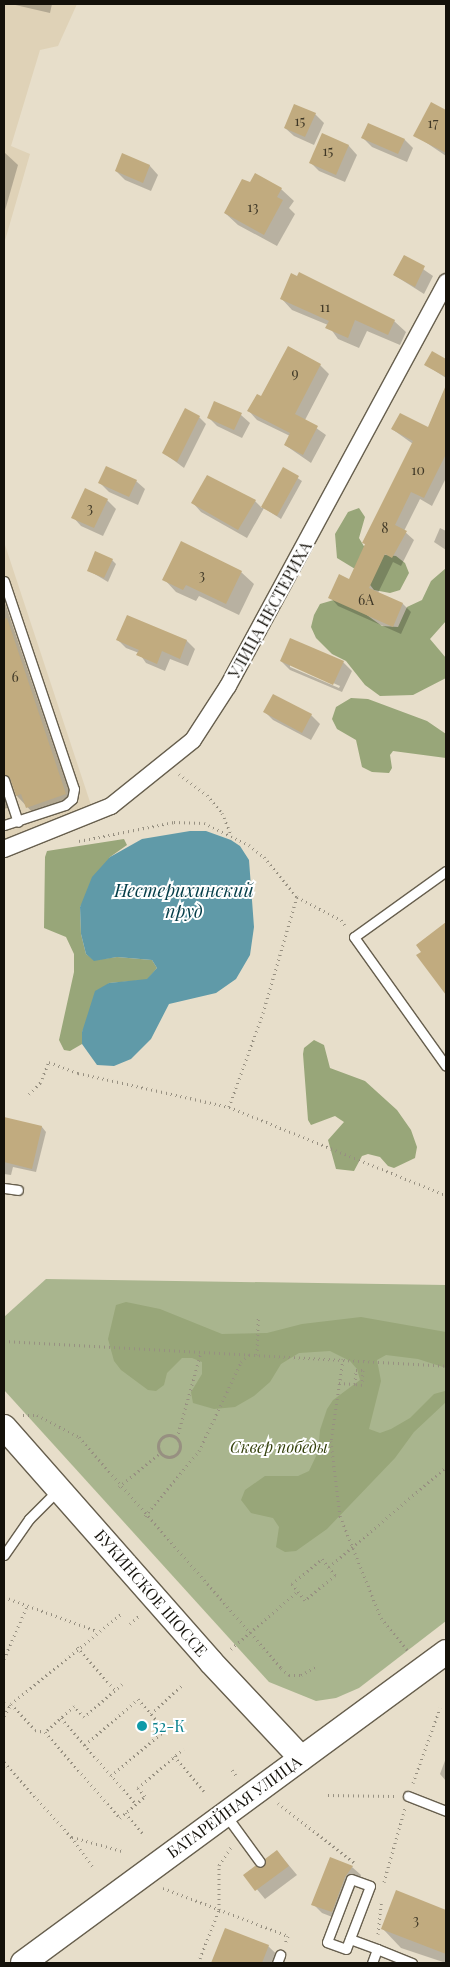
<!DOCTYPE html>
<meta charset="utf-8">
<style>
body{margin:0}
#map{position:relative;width:450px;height:1967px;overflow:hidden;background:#e7deca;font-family:"Playfair Display",serif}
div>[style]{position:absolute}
.built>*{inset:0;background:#dfd2b7}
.green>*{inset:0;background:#a9b58e}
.forest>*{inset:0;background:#98a679}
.water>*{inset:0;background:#609aa8}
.shadow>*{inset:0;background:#0003}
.building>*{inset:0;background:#c1ab7f}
.path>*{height:3px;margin-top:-1.5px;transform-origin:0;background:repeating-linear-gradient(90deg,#979081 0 1px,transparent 0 5px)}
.path>.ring{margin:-1.5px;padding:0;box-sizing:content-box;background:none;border:3px solid #979081;border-radius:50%}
.roads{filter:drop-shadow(1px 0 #675f4e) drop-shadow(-1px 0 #675f4e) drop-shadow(0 1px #675f4e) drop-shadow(0 -1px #675f4e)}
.lane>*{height:9px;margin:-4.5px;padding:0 4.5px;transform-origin:4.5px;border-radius:4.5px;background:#fff}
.street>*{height:16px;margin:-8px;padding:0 8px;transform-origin:8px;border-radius:8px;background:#fff}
.secondary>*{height:24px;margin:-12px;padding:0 12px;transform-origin:12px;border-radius:12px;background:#fff}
.dots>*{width:14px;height:14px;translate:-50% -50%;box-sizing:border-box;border:2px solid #fff;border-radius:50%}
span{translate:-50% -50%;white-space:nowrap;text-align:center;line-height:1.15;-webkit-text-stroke:4px #fff;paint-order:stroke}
.number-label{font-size:14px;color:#3f3827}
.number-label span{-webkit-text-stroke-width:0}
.street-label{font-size:16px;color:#14110a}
.park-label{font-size:16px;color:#34410c;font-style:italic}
.culture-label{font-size:16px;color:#0d838f}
.left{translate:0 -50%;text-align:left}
.water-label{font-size:18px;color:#043d48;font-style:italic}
.frame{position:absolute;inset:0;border:5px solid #14110a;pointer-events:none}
</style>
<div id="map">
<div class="built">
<div style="clip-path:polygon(4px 4px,77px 4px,58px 46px,40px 50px,11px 146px,30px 154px,4px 244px)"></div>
<div style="clip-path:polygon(4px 542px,91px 805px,4px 841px)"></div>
</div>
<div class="green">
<div style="clip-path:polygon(46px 1279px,446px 1285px,446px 1621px,359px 1688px,336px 1698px,316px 1701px,269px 1682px,4px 1390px,4px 1317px)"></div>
</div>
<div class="forest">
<div style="clip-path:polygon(359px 508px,365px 517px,359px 538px,365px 548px,375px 554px,396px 556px,405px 563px,409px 573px,400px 590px,390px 593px,374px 590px,360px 572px,337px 558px,335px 534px,348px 512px)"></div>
<div style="clip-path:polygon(446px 568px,446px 621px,430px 639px,446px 658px,446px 678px,413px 695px,380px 696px,365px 685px,346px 661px,332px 654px,316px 638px,311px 627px,314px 615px,320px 604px,337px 599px,357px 608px,382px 626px,398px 627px,407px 607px,422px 600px,431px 581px)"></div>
<div style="clip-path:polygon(351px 698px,368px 699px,427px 721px,446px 734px,446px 758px,393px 751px,390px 755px,392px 768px,389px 773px,372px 772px,362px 767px,356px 740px,337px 729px,332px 719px,336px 707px)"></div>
<div style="clip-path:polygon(124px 839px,127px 845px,110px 857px,80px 907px,81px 934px,86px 954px,94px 960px,117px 957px,152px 960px,157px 968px,147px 980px,109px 983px,82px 1032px,82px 1044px,70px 1051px,64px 1050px,59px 1040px,74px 972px,74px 954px,66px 937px,44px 928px,45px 857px,47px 851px)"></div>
<div style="clip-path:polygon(314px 1040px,324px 1045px,330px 1068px,365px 1081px,397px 1110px,411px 1130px,417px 1147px,415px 1158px,394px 1168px,388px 1166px,380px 1157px,368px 1154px,362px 1156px,354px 1171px,336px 1169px,328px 1140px,344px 1122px,335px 1116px,311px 1125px,308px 1120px,303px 1054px,304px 1048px)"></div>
<div style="clip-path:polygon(126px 1302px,160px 1309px,222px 1334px,267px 1333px,302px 1324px,361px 1317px,446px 1332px,446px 1368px,418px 1359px,386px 1355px,377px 1360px,381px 1381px,369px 1429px,380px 1433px,391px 1429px,410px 1418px,434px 1394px,445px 1391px,446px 1402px,414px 1432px,395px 1458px,327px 1529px,296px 1551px,285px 1552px,276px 1547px,279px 1527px,273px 1518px,251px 1513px,241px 1500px,245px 1490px,265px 1476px,298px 1476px,309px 1471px,318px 1452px,320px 1430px,327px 1409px,333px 1400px,360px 1380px,357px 1369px,350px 1361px,330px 1351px,299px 1353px,281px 1364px,270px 1382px,254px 1396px,235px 1407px,214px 1409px,193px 1403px,191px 1392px,202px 1374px,202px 1362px,192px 1358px,182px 1358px,167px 1373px,164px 1385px,156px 1391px,148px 1390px,121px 1370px,114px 1361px,108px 1339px,116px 1305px)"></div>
</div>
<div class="water">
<div style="clip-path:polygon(190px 831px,206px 831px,231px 840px,240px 846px,249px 860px,254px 927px,250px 955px,236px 979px,216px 993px,169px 1004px,151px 1039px,131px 1059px,114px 1066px,97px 1065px,82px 1044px,82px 1032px,95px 991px,109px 983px,147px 979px,157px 968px,152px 960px,117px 957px,94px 961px,86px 954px,81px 934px,80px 907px,92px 877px,110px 857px,142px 839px)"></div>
</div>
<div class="shadow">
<div style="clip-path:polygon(11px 4px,52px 4px,50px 13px)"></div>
<div style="clip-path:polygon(431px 104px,446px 112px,446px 156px,415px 135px)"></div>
<div style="clip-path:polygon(315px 114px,324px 123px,314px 145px,294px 136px,285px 128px)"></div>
<div style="clip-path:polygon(323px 135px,349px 146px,357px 155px,345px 182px,319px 171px,311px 163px)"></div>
<div style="clip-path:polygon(363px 138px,405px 140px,413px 148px,407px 162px,372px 147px)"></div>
<div style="clip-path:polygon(4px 152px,18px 165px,4px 214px)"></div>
<div style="clip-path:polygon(123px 155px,150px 166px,158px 175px,151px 191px,125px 180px,116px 171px)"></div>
<div style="clip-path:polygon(250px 184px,281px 189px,294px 201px,289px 208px,295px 214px,277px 246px,238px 225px,225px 213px)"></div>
<div style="clip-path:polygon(404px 256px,433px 276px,424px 294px,394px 275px)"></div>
<div style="clip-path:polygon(281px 298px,394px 321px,406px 332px,400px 345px,367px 331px,359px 348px,338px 339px,328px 325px,292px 310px)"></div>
<div style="clip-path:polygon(432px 353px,446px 360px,446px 378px,426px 365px)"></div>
<div style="clip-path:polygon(320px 365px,329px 374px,305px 420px,326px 435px,311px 463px,285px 445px,290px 436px,257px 420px,249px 411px,262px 398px)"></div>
<div style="clip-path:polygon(445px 390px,446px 478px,432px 506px,420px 499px,404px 531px,414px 540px,401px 566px,393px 562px,378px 593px,403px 604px,411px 612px,401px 634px,338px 606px,330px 597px,350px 581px,366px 545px,363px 542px,413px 444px,392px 429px,428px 429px)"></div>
<div style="clip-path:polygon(241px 415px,250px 423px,242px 438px,217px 426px,208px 417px)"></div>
<div style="clip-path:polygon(199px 417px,206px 424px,184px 468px,164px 453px)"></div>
<div style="clip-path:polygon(284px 469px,302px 481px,281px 519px,264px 508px,247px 538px,201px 512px,193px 503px,255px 501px,262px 508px)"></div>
<div style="clip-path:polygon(136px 481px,145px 489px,138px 505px,109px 492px,100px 483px)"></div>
<div style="clip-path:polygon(107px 500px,116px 509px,103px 536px,81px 526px,73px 517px)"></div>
<div style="clip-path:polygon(440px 528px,446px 531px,446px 550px,434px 542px)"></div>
<div style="clip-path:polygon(112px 560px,116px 564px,108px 582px,88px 570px)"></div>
<div style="clip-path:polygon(241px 572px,254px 584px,239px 615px,199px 596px,196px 601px,176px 592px,164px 579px)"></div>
<div style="clip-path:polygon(4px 600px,72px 800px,33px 813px,17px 796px,11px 780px,4px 788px)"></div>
<div style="clip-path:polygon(128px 617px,187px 641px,195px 649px,188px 666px,170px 659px,165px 671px,146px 663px,139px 653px,126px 648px,118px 640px)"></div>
<div style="clip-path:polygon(evenodd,281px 661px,343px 662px,352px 671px,342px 692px,290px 670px,281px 661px,290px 664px,340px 686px,339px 688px,290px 667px,290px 664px)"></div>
<div style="clip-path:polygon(265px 712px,311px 715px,320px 724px,311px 740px,273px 720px)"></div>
<div style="clip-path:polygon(4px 789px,10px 807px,4px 809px)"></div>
<div style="clip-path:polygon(446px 923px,446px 994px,418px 955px,422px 952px,417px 945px)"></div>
<div style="clip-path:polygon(4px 1118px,42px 1127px,46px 1132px,36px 1172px,13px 1167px,11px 1175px,4px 1174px)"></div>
<div style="clip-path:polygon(446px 1758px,446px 1781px,440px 1774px)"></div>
<div style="clip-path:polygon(277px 1851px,297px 1875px,265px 1899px,245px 1875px,265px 1868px)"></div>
<div style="clip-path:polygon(352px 1867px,361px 1875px,340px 1920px,322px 1913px,313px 1904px)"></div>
<div style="clip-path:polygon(397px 1892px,446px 1911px,446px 1963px,401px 1948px,383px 1929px)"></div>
<div style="clip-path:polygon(226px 1929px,268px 1946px,286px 1963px,213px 1963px)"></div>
</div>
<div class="building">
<div style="clip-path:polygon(431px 102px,446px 110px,446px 153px,413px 136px)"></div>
<div style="clip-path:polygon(294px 104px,316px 113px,305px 137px,284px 128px)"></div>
<div style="clip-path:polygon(368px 123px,405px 139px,398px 154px,361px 138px)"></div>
<div style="clip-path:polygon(322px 133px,349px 145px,336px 175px,309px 163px)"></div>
<div style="clip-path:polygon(122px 153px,150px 165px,143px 183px,115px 171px)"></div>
<div style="clip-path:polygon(255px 173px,282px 188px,277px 197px,283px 200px,264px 235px,224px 213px,242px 179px,250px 182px)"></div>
<div style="clip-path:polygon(404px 255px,425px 266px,415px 287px,393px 275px)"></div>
<div style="clip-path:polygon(299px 272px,395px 320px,388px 335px,355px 320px,348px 338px,325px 328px,329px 321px,280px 299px,291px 273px,297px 276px)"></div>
<div style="clip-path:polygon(288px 346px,321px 364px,295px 414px,318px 426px,303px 455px,284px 445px,290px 433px,247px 411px,257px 394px,261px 396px)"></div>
<div style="clip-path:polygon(432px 351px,446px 359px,446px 377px,424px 365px)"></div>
<div style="clip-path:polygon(446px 385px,446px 454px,424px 498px,411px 492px,395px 525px,407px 531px,392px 558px,385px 554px,369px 588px,403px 603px,393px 627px,328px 598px,339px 574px,349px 579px,365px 544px,362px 543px,413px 441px,391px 429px,400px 413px,428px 427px)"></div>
<div style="clip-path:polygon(214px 401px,242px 413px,234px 430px,207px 418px)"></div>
<div style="clip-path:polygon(185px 408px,200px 416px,177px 462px,162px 453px)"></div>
<div style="clip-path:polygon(106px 466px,137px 480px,129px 497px,98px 483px)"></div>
<div style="clip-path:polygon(283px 467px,299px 476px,277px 516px,261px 507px)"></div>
<div style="clip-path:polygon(207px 475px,256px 500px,238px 530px,191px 503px)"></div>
<div style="clip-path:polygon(85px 488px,108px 499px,94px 528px,71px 518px)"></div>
<div style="clip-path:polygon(181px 541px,242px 571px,226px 604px,186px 585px,183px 590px,162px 580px)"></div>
<div style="clip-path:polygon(95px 551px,113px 559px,104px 578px,87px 571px)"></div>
<div style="clip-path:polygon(127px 615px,187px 640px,180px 659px,162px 651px,157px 664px,136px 655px,139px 650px,116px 640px)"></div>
<div style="clip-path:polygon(7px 618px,66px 794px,26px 808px,21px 794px,16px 796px,10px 778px,4px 774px,4px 619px)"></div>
<div style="clip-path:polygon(290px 638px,344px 661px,333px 685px,280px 661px)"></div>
<div style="clip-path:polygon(273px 694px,312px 714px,302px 733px,263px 712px)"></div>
<div style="clip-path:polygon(446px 922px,446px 995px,416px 955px,421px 952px,416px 945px)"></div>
<div style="clip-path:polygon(4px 1117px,42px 1126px,32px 1169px,4px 1162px)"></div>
<div style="clip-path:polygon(277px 1850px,289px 1866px,255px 1891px,243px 1875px,255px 1866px,264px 1867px,265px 1859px)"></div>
<div style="clip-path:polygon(330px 1857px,353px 1866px,345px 1877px,332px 1912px,311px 1905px)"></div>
<div style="clip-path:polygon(396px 1890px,446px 1910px,446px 1954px,381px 1929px)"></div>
<div style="clip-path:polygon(225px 1928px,269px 1945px,262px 1963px,211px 1963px)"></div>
</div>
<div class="path">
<div style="left:179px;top:774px;width:35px;rotate:37deg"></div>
<div style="left:207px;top:795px;width:23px;rotate:50deg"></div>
<div style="left:222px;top:813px;width:25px;rotate:67deg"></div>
<div style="left:79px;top:841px;width:97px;rotate:-11.3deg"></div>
<div style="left:174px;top:822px;width:30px;rotate:2deg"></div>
<div style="left:204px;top:823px;width:50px;rotate:26.1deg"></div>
<div style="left:249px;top:845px;width:19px;rotate:39deg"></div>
<div style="left:264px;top:857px;width:52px;rotate:50.5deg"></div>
<div style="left:297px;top:897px;width:50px;rotate:27.6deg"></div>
<div style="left:341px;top:920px;width:9px;rotate:54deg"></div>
<div style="left:29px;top:1094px;width:16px;rotate:-45deg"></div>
<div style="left:40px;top:1083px;width:23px;rotate:-67deg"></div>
<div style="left:49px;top:1062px;width:31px;rotate:21deg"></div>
<div style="left:78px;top:1073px;width:155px;rotate:12.7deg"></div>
<div style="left:229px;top:1107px;width:100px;rotate:-70.1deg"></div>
<div style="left:263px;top:1013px;width:121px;rotate:-73.7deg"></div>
<div style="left:229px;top:1107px;width:234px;rotate:22.1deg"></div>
<div style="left:4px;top:1341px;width:443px;rotate:3.2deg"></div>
<div style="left:257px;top:1355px;width:38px;rotate:-88deg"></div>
<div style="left:343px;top:1359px;width:83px;rotate:98.3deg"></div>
<div style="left:331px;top:1441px;width:76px;rotate:83.2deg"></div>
<div style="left:340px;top:1516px;width:110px;rotate:68.1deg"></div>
<div style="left:381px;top:1618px;width:44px;rotate:50.5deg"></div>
<div style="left:356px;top:1370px;width:7px"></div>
<div style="left:363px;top:1370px;width:15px;rotate:94deg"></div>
<div style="left:362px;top:1385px;width:7px;rotate:-172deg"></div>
<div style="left:355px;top:1384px;width:14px;rotate:-86deg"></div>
<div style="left:339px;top:1383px;width:16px;rotate:4deg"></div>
<div style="left:23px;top:1415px;width:14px"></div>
<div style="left:37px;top:1415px;width:47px;rotate:27.6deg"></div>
<div style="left:79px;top:1437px;width:307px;rotate:48.8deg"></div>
<div style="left:281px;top:1668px;width:11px;rotate:41deg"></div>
<div style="left:289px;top:1675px;width:12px"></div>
<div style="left:301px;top:1675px;width:18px;rotate:-29deg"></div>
<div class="ring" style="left:158px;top:1435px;width:19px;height:19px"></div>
<div style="left:177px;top:1438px;width:89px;rotate:-74.4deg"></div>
<div style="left:119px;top:1487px;width:53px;rotate:-39.7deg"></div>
<div style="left:145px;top:1516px;width:85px;rotate:-50.3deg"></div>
<div style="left:199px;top:1451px;width:98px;rotate:-64.7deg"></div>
<div style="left:241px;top:1362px;width:11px;rotate:-41deg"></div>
<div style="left:322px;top:1559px;width:21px;rotate:51deg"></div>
<div style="left:335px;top:1575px;width:39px;rotate:140deg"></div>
<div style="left:305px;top:1600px;width:21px;rotate:-129deg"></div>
<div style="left:292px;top:1584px;width:39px;rotate:-40deg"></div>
<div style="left:329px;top:1567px;width:154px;rotate:-40.5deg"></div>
<div style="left:4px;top:1597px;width:99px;rotate:20.1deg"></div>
<div style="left:130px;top:1624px;width:12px;rotate:-42deg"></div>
<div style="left:77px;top:1647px;width:57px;rotate:48.5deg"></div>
<div style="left:231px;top:1649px;width:89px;rotate:-40.9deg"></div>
<div style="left:4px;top:1659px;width:58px;rotate:-66.5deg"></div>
<div style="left:122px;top:1684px;width:50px;rotate:139deg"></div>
<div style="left:84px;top:1717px;width:15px;rotate:-132deg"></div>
<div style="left:74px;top:1706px;width:39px;rotate:138deg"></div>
<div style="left:45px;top:1732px;width:114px;rotate:48.9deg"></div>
<div style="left:120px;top:1818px;width:33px;rotate:-41deg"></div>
<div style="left:145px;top:1796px;width:11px;rotate:-131deg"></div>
<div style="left:138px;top:1788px;width:60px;rotate:-40.9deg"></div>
<div style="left:4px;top:1703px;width:6px;rotate:31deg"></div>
<div style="left:11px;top:1704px;width:35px;rotate:47deg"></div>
<div style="left:35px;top:1730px;width:10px;rotate:11deg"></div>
<div style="left:151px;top:1714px;width:42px;rotate:-43.1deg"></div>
<div style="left:4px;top:1716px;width:14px;rotate:-60deg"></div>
<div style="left:11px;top:1704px;width:142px;rotate:-39.3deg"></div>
<div style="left:61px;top:1718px;width:114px;rotate:48.9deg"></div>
<div style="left:85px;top:1745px;width:70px;rotate:-41deg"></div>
<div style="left:138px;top:1699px;width:41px;rotate:48.9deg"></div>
<div style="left:165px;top:1730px;width:71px;rotate:139.6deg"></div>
<div style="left:174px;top:1756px;width:46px;rotate:49.4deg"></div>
<div style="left:4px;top:1762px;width:101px;rotate:48.2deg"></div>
<div style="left:71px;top:1837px;width:39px;rotate:54deg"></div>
<div style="left:232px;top:1770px;width:9px;rotate:54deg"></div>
<div style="left:413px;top:1783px;width:80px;rotate:-70.2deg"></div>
<div style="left:328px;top:1795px;width:66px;rotate:0.9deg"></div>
<div style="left:278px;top:1803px;width:99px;rotate:38deg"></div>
<div style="left:125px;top:1813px;width:28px;rotate:49deg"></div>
<div style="left:72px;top:1837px;width:52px;rotate:15.6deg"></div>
<div style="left:384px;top:1882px;width:77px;rotate:-74.2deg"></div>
<div style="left:163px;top:1888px;width:134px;rotate:21deg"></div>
<div style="left:288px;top:1936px;width:9px;rotate:111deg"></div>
<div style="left:378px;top:1934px;width:31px;rotate:-84deg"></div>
<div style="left:198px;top:1963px;width:57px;rotate:-68.4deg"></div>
<div style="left:219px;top:1910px;width:45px;rotate:-90deg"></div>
<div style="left:219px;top:1865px;width:23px;rotate:-56deg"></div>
</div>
<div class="roads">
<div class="lane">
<div style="left:4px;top:581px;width:219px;rotate:71.4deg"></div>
<div style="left:74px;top:789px;width:10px;rotate:101deg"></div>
<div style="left:72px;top:799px;width:9px;rotate:139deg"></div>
<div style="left:65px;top:805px;width:64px;rotate:161.8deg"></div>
<div style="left:4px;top:780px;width:44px;rotate:71.6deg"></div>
<div style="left:446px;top:871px;width:113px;rotate:144.3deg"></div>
<div style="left:354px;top:937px;width:158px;rotate:54.5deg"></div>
<div style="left:4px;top:1188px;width:14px;rotate:8deg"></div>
<div style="left:4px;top:1555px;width:44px;rotate:-55.2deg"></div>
<div style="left:29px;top:1519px;width:41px;rotate:-45deg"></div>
<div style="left:408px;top:1796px;width:41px;rotate:21.5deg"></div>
<div style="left:225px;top:1814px;width:59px;rotate:53.9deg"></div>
<div style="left:351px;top:1879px;width:20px;rotate:20deg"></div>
<div style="left:370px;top:1886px;width:67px;rotate:110.9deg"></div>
<div style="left:346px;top:1949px;width:20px;rotate:-160deg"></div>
<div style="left:327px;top:1942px;width:67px;rotate:-69.1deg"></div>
<div style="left:350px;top:1939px;width:29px;rotate:20deg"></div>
<div style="left:277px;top:1963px;width:9px;rotate:-69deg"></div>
<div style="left:372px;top:1963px;width:15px;rotate:-70deg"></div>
<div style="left:377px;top:1949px;width:38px;rotate:22deg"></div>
</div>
<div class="street">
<div style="left:4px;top:849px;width:115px;rotate:-21.9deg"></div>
<div style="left:111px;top:806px;width:105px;rotate:-38.8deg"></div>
<div style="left:193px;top:740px;width:64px;rotate:-57.1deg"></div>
<div style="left:228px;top:686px;width:459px;rotate:-61.6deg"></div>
</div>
<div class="secondary">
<div style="left:4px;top:1427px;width:313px;rotate:48.6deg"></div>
<div style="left:211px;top:1662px;width:132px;rotate:46.8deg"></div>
<div style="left:23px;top:1963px;width:525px;rotate:-36.32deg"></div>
</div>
</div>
<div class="dots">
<div style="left:142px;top:1726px;background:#0f9aa8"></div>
</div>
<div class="number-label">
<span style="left:300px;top:121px">15</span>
<span style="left:433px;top:123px">17</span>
<span style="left:328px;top:151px">15</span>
<span style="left:253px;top:207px">13</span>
<span style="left:325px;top:307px">11</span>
<span style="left:295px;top:373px">9</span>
<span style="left:418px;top:470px">10</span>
<span style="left:90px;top:508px">3</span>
<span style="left:385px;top:528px">8</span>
<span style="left:202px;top:575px">3</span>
<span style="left:366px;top:600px">6А</span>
<span style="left:15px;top:677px">6</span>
<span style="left:416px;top:1920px">3</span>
</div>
<div class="street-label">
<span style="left:270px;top:610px;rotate:-61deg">УЛИЦА НЕСТЕРИХА</span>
<span style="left:151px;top:1593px;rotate:49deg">БУКИНСКОЕ ШОССЕ</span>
<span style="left:234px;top:1807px;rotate:-36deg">БАТАРЕЙНАЯ УЛИЦА</span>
</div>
<div class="park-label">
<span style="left:279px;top:1447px">Сквер победы</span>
</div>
<div class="culture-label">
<span class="left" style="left:152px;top:1726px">52-К</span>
</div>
<div class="water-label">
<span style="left:184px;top:901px">Нестерихинский<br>пруд</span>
</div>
<div class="frame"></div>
</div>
